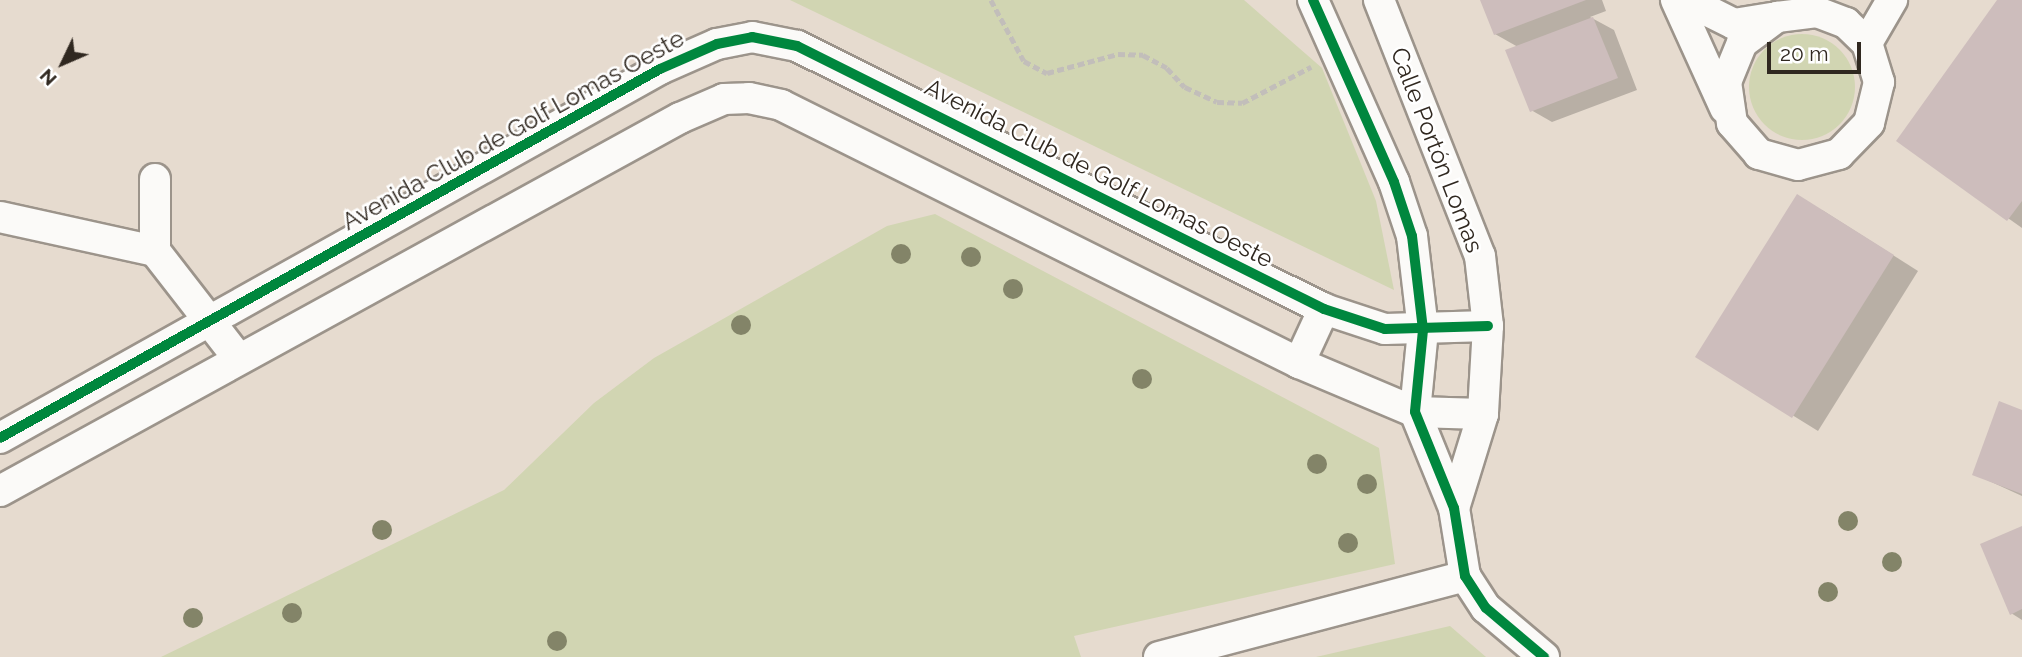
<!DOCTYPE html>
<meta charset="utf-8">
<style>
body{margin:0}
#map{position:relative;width:2022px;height:657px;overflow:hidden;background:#e6dbcf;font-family:Raleway,sans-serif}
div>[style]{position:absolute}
.green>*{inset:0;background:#d1d5b2}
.round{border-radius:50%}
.shadow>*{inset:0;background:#0003}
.building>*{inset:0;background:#cdbdbc}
.path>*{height:4.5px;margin-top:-2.25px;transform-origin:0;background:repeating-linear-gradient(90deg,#c2beba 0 7px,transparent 0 10.5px)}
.roads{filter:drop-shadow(2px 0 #9c948b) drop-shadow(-2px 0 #9c948b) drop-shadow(0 2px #9c948b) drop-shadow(0 -2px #9c948b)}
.minor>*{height:30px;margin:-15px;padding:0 15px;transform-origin:15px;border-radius:15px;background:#fbfaf8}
.cycleway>*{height:10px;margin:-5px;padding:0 5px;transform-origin:5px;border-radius:5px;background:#00873e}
.trees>*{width:20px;height:20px;margin:-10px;border-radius:50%;background:#838468}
span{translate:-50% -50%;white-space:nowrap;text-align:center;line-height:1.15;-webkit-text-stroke:5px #fff;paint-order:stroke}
.street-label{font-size:24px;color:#302820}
.north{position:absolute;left:28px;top:28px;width:70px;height:70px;-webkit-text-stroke:5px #fff;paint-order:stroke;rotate:226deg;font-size:19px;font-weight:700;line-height:28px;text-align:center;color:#302820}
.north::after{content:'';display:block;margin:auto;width:24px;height:32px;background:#302820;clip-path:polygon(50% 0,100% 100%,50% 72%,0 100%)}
.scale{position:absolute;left:1767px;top:42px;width:94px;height:32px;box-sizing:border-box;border:4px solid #302820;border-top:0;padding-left:9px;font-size:21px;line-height:24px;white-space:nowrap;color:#302820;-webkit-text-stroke:5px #fff;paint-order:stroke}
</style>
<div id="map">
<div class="green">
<div style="clip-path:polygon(790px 0,1244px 0,1322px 68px,1376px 201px,1394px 290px)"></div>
<div class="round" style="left:1749px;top:34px;width:106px;height:106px"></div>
<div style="clip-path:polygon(935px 214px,1379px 448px,1395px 564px,1074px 636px,1081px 657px,161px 657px,504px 490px,594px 403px,654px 358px,887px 226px)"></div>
<div style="clip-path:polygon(1450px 626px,1486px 657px,1316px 657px)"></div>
</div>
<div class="shadow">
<div style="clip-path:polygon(1482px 0,1602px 0,1606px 11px,1590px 17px,1614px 30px,1637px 90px,1552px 122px,1531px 110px,1518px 47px,1495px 34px)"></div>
<div style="clip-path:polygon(1999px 0,2022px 0,2022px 228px,1899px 141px)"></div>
<div style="clip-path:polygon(1822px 210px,1918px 271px,1818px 431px,1697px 356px)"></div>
<div style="clip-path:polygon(2022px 412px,2022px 496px,1974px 474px)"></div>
<div style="clip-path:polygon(2022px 528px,2022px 620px,2011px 613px)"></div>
</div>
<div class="building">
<div style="clip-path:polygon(1480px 0,1586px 0,1494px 35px)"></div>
<div style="clip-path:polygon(1997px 0,2022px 0,2022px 201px,2007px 221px,1896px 141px)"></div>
<div style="clip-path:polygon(1593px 17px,1618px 78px,1530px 112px,1505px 50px)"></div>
<div style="clip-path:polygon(1797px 194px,1894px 255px,1792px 418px,1695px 357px)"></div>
<div style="clip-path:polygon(1999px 401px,2022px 410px,2022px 494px,1972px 475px)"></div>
<div style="clip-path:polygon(2022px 526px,2022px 609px,2010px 615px,1980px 544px)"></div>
</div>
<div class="path">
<div style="left:991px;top:0;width:69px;rotate:61.6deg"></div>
<div style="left:1024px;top:61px;width:26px;rotate:28deg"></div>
<div style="left:1047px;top:73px;width:73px;rotate:-15deg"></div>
<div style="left:1118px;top:54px;width:25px;rotate:2deg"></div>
<div style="left:1143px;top:55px;width:27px;rotate:28deg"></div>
<div style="left:1167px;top:68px;width:26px;rotate:47deg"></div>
<div style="left:1185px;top:87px;width:35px;rotate:25deg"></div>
<div style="left:1217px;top:102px;width:25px;rotate:2deg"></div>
<div style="left:1242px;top:103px;width:78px;rotate:-27.6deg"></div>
</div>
<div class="roads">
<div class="minor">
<div style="left:1313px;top:0;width:199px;rotate:66deg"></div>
<div style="left:1394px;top:182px;width:57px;rotate:71.6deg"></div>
<div style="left:1412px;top:236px;width:95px;rotate:83.3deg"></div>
<div style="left:1423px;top:330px;width:82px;rotate:95.6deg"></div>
<div style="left:1415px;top:412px;width:104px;rotate:67.9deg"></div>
<div style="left:1454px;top:508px;width:69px;rotate:80.8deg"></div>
<div style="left:1465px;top:576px;width:38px;rotate:57deg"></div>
<div style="left:1486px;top:608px;width:76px;rotate:40.2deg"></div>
<div style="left:1379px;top:0;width:275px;rotate:68.5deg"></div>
<div style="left:1480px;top:256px;width:70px;rotate:83.5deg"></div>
<div style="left:1488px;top:326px;width:88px;rotate:93.3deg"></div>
<div style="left:1483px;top:414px;width:98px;rotate:107.1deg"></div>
<div style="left:1676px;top:0;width:119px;rotate:65.6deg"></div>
<div style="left:1686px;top:0;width:54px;rotate:26.6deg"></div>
<div style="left:1734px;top:24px;width:39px;rotate:-9deg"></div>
<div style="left:1817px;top:12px;width:31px;rotate:21deg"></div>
<div style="left:1846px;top:23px;width:29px;rotate:44deg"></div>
<div style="left:1867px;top:43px;width:41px;rotate:72.9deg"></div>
<div style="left:1879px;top:82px;width:42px;rotate:103.7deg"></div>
<div style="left:1869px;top:123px;width:43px;rotate:134.1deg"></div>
<div style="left:1839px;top:154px;width:42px;rotate:165deg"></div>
<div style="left:1798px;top:165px;width:41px;rotate:-164.2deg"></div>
<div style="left:1759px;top:154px;width:41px;rotate:-131.1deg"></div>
<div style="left:1732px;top:123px;width:41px;rotate:-98.3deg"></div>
<div style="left:1726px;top:82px;width:42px;rotate:-67.7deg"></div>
<div style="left:1742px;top:43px;width:44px;rotate:-36.6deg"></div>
<div style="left:1777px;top:17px;width:40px;rotate:-7.1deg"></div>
<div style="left:1867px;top:43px;width:50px;rotate:-59.8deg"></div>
<div style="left:155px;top:179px;width:72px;rotate:90deg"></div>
<div style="left:155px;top:251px;width:135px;rotate:52.2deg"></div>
<div style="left:0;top:217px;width:159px;rotate:12.4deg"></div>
<div style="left:1299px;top:363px;width:60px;rotate:-65.2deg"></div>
<div style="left:0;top:438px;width:756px;rotate:-29.21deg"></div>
<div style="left:660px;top:69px;width:62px;rotate:-23.7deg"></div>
<div style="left:717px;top:44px;width:36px;rotate:-11deg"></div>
<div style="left:752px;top:37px;width:46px;rotate:11.3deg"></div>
<div style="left:797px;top:46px;width:589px;rotate:26.52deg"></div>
<div style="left:1324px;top:309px;width:64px;rotate:18.2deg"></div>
<div style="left:1385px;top:329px;width:103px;rotate:-1.7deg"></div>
<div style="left:0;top:491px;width:776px;rotate:-28.75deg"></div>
<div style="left:680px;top:118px;width:48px;rotate:-23.4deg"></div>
<div style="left:724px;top:99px;width:25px;rotate:-2deg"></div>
<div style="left:749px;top:98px;width:33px;rotate:12deg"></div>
<div style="left:781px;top:105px;width:579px;rotate:26.48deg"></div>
<div style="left:1299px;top:363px;width:126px;rotate:22.9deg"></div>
<div style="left:1415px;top:412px;width:68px;rotate:1.7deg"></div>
<div style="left:1159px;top:657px;width:317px;rotate:-14.8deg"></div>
</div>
</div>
<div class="cycleway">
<div style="left:1313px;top:0;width:199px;rotate:66deg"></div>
<div style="left:1394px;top:182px;width:57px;rotate:71.6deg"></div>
<div style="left:1412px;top:236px;width:95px;rotate:83.3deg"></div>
<div style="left:1423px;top:330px;width:82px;rotate:95.6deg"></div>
<div style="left:1415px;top:412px;width:104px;rotate:67.9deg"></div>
<div style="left:1454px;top:508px;width:69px;rotate:80.8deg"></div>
<div style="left:1465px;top:576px;width:38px;rotate:57deg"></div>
<div style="left:1486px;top:608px;width:76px;rotate:40.2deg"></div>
<div style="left:0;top:438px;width:756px;rotate:-29.21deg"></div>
<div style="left:660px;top:69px;width:62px;rotate:-23.7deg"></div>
<div style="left:717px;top:44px;width:36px;rotate:-11deg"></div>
<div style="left:752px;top:37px;width:46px;rotate:11.3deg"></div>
<div style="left:797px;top:46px;width:589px;rotate:26.52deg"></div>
<div style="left:1324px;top:309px;width:64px;rotate:18.2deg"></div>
<div style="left:1385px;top:329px;width:103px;rotate:-1.7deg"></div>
</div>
<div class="trees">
<div style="left:901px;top:254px"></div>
<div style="left:971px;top:257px"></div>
<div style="left:1013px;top:289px"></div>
<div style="left:741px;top:325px"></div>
<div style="left:1142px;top:379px"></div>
<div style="left:1317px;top:464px"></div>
<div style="left:1367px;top:484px"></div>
<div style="left:1848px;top:521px"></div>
<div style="left:382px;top:530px"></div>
<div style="left:1348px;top:543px"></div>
<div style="left:1892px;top:562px"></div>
<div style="left:1828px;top:592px"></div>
<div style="left:292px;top:613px"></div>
<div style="left:193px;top:618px"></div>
<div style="left:557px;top:641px"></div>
</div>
<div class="street-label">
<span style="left:513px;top:130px;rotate:-29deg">Avenida Club de Golf Lomas Oeste</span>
<span style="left:1437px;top:150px;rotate:69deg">Calle Portón Lomas</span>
<span style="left:1099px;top:173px;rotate:27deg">Avenida Club de Golf Lomas Oeste</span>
</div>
<div class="north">N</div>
<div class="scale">20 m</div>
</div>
